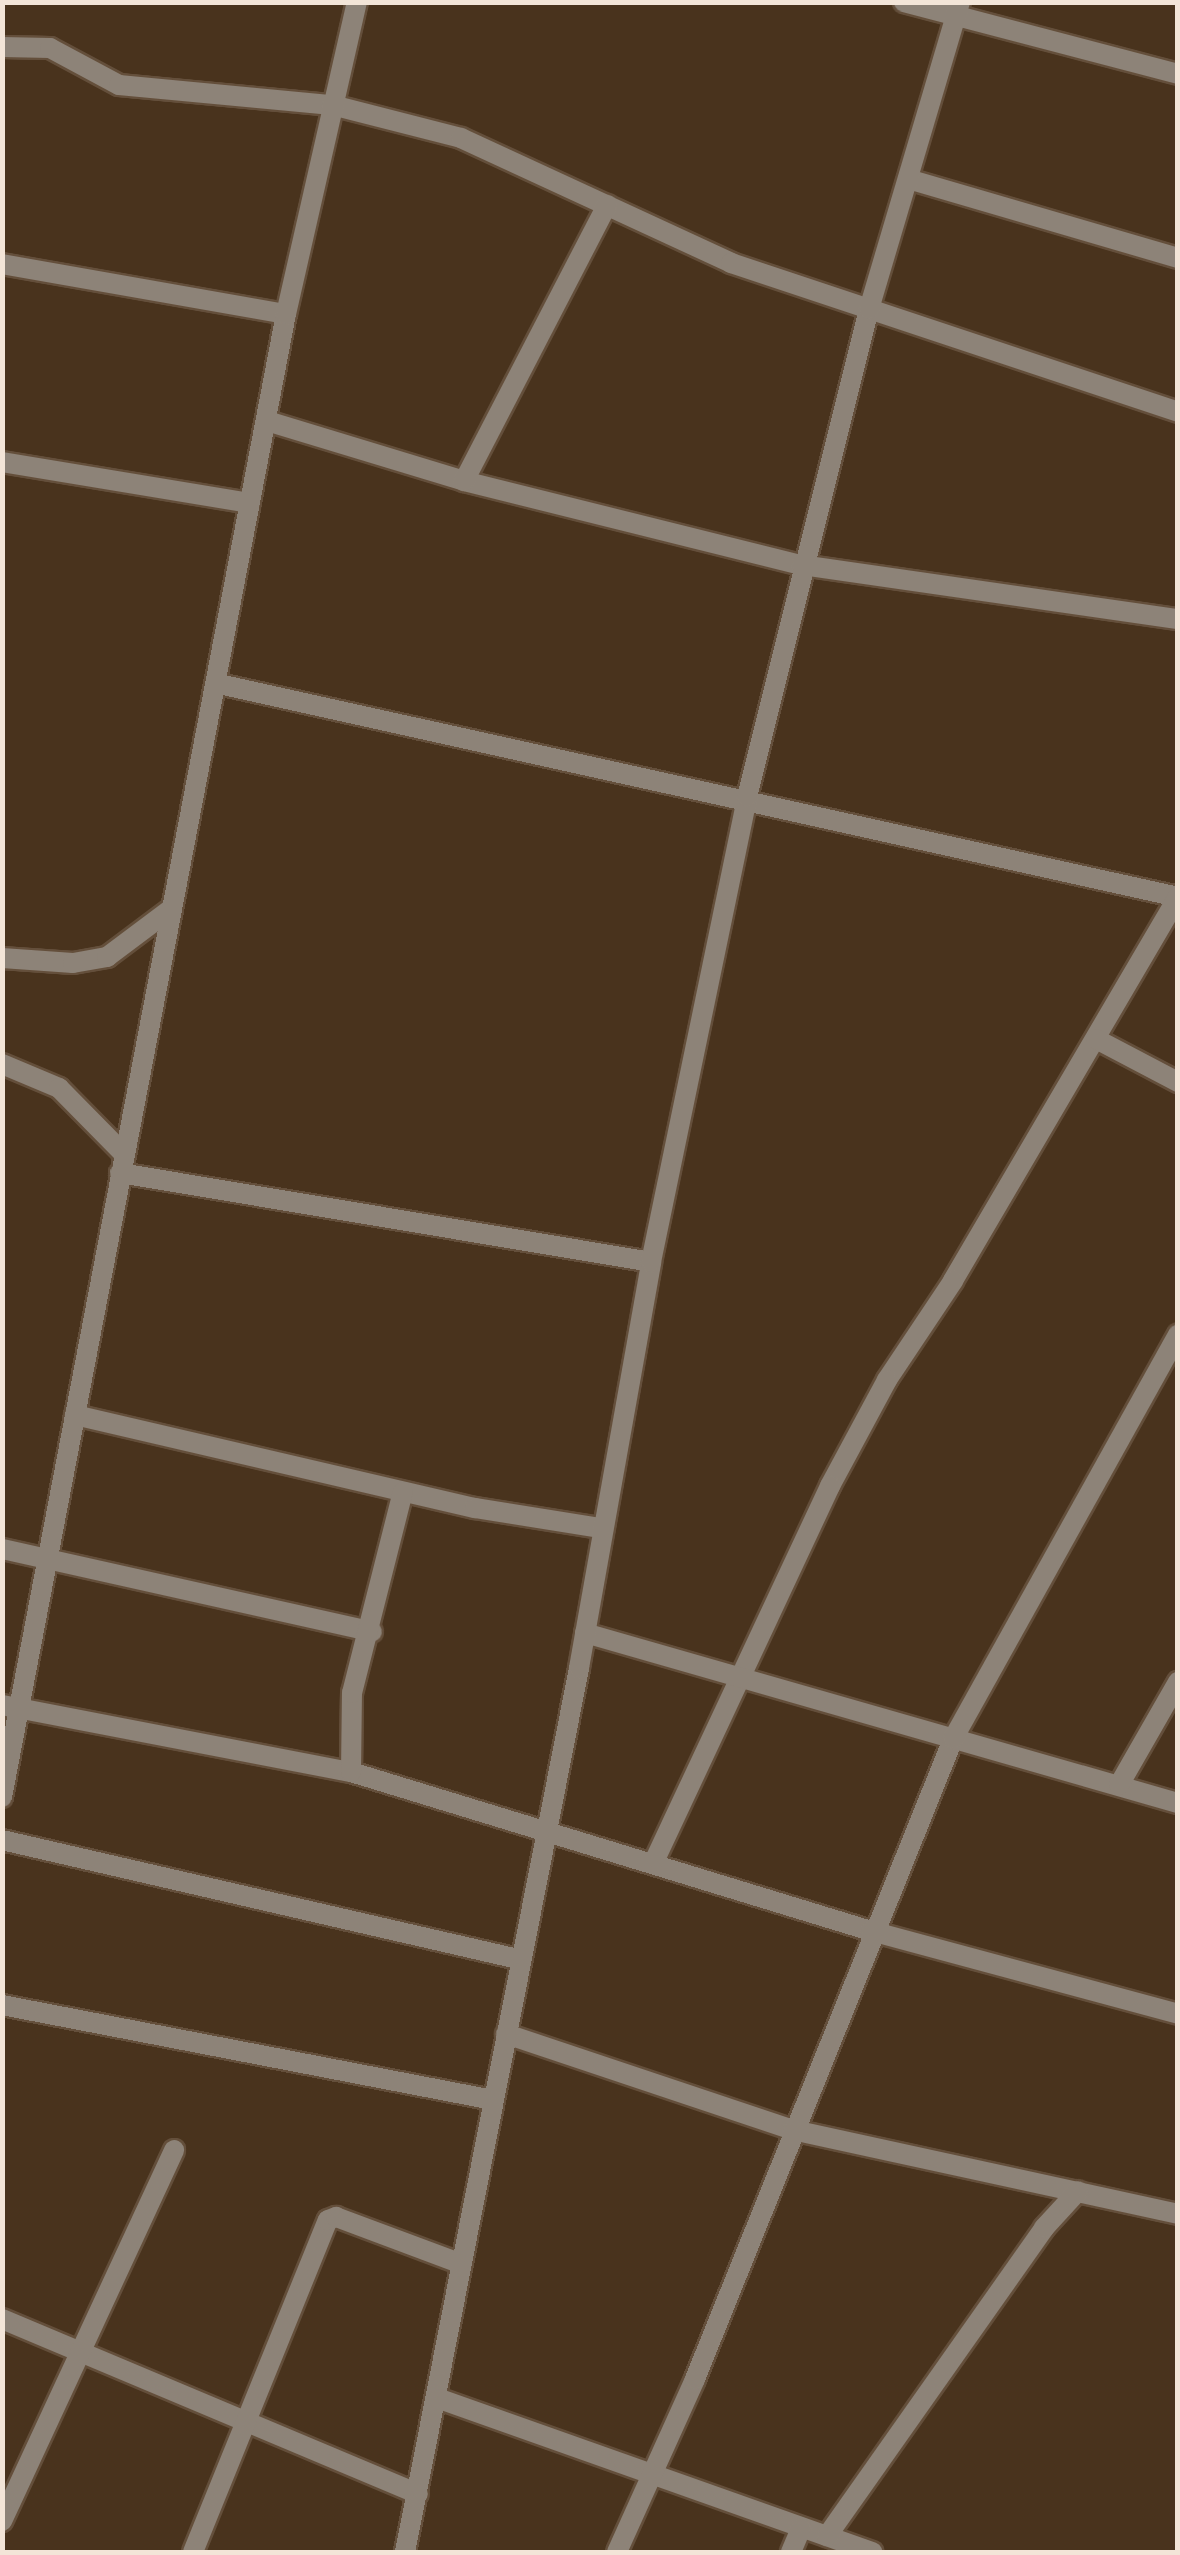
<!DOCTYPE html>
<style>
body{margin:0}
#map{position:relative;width:1180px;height:2555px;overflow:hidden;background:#49331d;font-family:"Fira Sans Condensed",sans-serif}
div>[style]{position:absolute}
.roads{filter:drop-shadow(2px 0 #644f3b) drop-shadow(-2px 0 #644f3b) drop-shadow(0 2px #644f3b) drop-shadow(0 -2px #644f3b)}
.minor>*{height:20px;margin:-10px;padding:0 10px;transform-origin:10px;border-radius:10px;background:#8d8378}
.tertiary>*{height:20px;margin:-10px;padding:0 10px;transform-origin:10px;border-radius:10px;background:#8d8378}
span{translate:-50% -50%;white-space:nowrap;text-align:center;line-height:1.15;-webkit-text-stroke:8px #3e2913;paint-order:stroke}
.frame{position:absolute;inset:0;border:5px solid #f3e5d8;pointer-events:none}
</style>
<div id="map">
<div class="roads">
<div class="minor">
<div style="left:904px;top:2px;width:283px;rotate:14.7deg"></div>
<div style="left:2px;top:47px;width:48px;rotate:1.2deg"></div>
<div style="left:50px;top:48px;width:78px;rotate:28.2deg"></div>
<div style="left:119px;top:85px;width:214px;rotate:5.4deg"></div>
<div style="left:332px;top:105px;width:133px;rotate:14.3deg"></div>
<div style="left:461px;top:138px;width:298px;rotate:24.8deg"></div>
<div style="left:731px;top:263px;width:471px;rotate:18.4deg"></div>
<div style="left:908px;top:179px;width:281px;rotate:16.3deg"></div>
<div style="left:2px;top:264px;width:288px;rotate:10deg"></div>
<div style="left:267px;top:421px;width:206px;rotate:16.9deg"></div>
<div style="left:464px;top:481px;width:348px;rotate:14deg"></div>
<div style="left:802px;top:565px;width:380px;rotate:8.2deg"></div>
<div style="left:2px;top:462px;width:251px;rotate:9.4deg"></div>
<div style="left:464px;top:481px;width:311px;rotate:-62.6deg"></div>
<div style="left:219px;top:684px;width:982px;rotate:12.52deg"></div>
<div style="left:1178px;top:897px;width:445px;rotate:120.4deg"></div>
<div style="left:953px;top:1281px;width:119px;rotate:123.7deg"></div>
<div style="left:887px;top:1380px;width:120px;rotate:118.3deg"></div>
<div style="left:830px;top:1486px;width:413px;rotate:115.1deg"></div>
<div style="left:2px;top:958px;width:71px;rotate:4deg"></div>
<div style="left:73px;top:963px;width:35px;rotate:-10deg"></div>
<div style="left:107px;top:957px;width:80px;rotate:-36.9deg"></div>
<div style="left:1096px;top:1039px;width:93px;rotate:27.7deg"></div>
<div style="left:2px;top:1064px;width:62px;rotate:22.8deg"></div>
<div style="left:59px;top:1088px;width:93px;rotate:45.4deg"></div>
<div style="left:120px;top:1173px;width:538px;rotate:9.51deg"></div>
<div style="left:75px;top:1415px;width:411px;rotate:13.1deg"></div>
<div style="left:475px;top:1508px;width:127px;rotate:9.1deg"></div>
<div style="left:2px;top:1549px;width:379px;rotate:12.6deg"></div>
<div style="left:585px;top:1633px;width:617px;rotate:16deg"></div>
<div style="left:2px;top:1705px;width:355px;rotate:10.9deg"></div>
<div style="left:351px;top:1772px;width:544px;rotate:17deg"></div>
<div style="left:871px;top:1931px;width:318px;rotate:15.1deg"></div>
<div style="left:351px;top:1772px;width:79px;rotate:-89.3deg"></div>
<div style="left:352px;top:1693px;width:207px;rotate:-75.8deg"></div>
<div style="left:1119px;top:1785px;width:119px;rotate:-60.2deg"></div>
<div style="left:2px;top:1840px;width:530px;rotate:12.99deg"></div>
<div style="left:2px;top:2005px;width:500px;rotate:10.95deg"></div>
<div style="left:506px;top:2034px;width:303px;rotate:18.5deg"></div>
<div style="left:793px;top:2130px;width:394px;rotate:12.3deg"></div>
<div style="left:2px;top:2319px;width:451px;rotate:22.8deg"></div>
<div style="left:437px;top:2398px;width:462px;rotate:19.5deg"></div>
<div style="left:2px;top:2521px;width:409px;rotate:-65.1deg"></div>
<div style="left:827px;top:2536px;width:377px;rotate:-54.8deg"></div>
<div style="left:1044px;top:2228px;width:50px;rotate:-47.4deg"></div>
<div style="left:193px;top:2552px;width:358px;rotate:-67.9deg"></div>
<div style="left:328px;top:2220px;width:9px;rotate:-21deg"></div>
<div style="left:336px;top:2217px;width:134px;rotate:20.5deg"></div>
<div style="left:405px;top:2552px;width:901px;rotate:-78.86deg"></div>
<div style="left:579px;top:1668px;width:412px;rotate:-79.9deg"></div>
<div style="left:651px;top:1262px;width:475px;rotate:-78.3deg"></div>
<div style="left:747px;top:797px;width:503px;rotate:-75.96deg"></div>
<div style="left:869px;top:309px;width:320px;rotate:-73.5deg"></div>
<div style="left:617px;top:2552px;width:190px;rotate:-65.7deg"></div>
<div style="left:695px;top:2379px;width:690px;rotate:-68.04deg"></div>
<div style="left:953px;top:1739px;width:463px;rotate:-60.9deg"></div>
<div style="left:791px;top:2552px;width:26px;rotate:-67deg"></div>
</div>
<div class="tertiary">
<div style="left:2px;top:1797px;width:1510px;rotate:-79.16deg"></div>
<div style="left:286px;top:314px;width:320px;rotate:-77.2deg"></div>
</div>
</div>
<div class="frame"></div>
</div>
